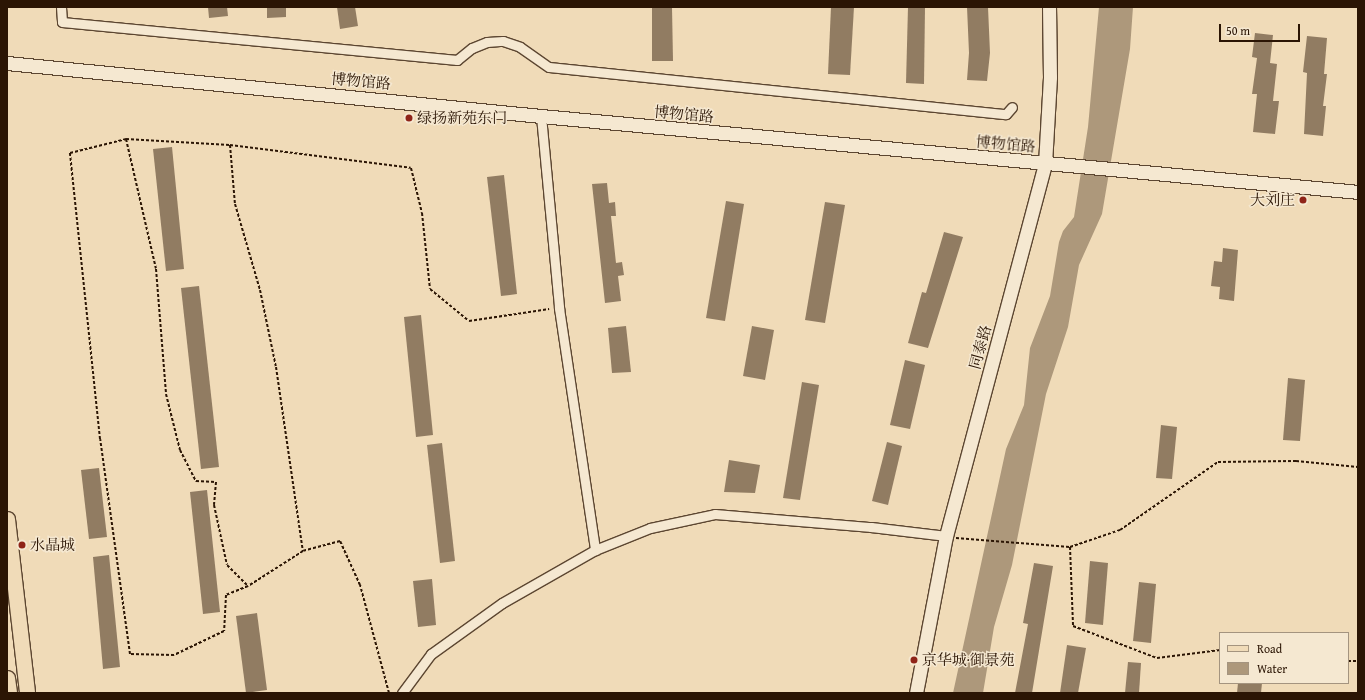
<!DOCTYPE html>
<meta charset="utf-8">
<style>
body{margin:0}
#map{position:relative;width:1365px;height:700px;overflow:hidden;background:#f0dbb8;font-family:"Gentium Book Plus","Noto Serif SC",serif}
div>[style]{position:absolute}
.water>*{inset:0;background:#ad987b}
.building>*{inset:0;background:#917c62}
.path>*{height:2px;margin-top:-1px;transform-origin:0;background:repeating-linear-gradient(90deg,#2b1504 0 3px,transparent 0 5px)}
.roads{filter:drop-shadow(1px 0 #5c4631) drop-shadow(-1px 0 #5c4631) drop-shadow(0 1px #5c4631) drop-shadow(0 -1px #5c4631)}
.street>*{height:9px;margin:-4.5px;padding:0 4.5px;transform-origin:4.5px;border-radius:4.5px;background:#f5e8d1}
.secondary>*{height:13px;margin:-6.5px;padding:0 6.5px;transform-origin:6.5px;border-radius:6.5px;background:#f5e8d1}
.primary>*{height:15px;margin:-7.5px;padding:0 7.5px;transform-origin:7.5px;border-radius:7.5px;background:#f0dbb8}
.dots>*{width:11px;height:11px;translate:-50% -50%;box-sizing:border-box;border:2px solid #f5e8d1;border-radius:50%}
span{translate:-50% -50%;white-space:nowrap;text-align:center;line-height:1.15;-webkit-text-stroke:3px #f5e8d1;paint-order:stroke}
.street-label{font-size:15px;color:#2b1504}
.poi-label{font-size:15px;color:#2b1504}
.left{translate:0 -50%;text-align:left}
.right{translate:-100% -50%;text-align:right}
.frame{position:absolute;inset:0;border:8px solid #2b1504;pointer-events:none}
.legend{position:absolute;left:1219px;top:632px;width:130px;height:52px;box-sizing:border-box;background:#f5e8d1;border:1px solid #a4947f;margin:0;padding:5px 7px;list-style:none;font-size:12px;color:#2b1504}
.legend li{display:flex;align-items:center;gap:8px;height:20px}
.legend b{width:20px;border:1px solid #a4947f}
.scale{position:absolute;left:1219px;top:24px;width:81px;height:18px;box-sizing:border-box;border:2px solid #2b1504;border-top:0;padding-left:5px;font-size:12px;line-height:14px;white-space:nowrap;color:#2b1504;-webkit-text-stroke:3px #f5e8d1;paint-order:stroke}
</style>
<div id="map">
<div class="water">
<div style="clip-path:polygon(1099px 7px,1133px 7px,1130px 49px,1102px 214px,1079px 265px,1068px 327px,1046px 394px,1012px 565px,994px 627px,983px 693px,953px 693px,1006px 449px,1024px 405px,1030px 348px,1050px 296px,1059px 242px,1063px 231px,1074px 217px,1088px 127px)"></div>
</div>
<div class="building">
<div style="clip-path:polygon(208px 7px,227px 7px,228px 16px,209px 18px)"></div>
<div style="clip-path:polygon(267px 7px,286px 7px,286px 17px,267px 18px)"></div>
<div style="clip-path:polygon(337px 7px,355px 7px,358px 26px,340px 29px)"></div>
<div style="clip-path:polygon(652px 7px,672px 7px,673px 61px,652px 61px)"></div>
<div style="clip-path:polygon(831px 7px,854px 7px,850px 75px,828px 74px)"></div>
<div style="clip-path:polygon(908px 7px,925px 7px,924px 84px,906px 83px)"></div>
<div style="clip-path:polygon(967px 7px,988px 7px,990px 53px,987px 81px,967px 80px,969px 53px)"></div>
<div style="clip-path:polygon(1255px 33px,1273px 35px,1270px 63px,1277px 64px,1273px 101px,1279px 101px,1275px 134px,1253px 132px,1257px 94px,1252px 94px,1257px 58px,1252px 57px)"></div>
<div style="clip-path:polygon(1307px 36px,1327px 38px,1324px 74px,1327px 74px,1323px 106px,1326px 106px,1323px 136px,1304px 134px,1307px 73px,1303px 72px)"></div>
<div style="clip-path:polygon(172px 147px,184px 269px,166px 271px,153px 149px)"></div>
<div style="clip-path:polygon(504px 175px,517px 294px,501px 296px,487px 177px)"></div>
<div style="clip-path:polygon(607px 183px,609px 203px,615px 202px,616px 216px,611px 216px,616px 263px,622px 262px,624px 275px,618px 276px,621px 301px,605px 303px,592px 184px)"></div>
<div style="clip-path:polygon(726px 201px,744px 204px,725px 321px,706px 318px)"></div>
<div style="clip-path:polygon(825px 202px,845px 205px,825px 323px,805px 320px)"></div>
<div style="clip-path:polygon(944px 232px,963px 237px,928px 348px,908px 343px,922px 292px,926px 293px)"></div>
<div style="clip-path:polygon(1223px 248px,1238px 250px,1234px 301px,1219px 299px,1220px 287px,1211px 286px,1214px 261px,1222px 262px)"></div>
<div style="clip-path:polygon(199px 286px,219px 467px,201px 469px,181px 288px)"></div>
<div style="clip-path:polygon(421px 315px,433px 435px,416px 437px,404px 317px)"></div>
<div style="clip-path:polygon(626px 326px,631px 372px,612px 373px,608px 328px)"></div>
<div style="clip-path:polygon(752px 326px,774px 330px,765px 380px,743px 376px)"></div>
<div style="clip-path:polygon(905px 360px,925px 365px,910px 429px,890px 425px)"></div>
<div style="clip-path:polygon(1288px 378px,1305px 380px,1300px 441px,1283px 440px)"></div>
<div style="clip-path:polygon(802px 382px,819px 385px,800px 500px,783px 498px)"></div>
<div style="clip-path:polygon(1161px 425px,1177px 427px,1172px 479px,1156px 478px)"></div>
<div style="clip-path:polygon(887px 442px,902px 446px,888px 505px,872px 501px)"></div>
<div style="clip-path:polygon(442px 443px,455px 561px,440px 563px,427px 445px)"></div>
<div style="clip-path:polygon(729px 460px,760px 465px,755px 493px,724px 492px)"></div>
<div style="clip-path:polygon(99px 468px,107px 537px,89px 539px,81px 470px)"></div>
<div style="clip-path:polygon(207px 490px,220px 612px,203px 614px,190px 492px)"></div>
<div style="clip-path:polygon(109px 555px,120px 667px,103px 669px,93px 557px)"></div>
<div style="clip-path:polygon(1090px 561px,1108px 563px,1103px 625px,1085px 623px)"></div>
<div style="clip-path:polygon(1034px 563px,1053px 566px,1032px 693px,1015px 693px,1028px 624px,1023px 623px)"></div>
<div style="clip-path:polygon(432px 579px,436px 625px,418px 627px,413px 581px)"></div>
<div style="clip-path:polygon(1139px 582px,1156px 584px,1151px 643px,1133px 641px)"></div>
<div style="clip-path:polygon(257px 613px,267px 690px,246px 693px,236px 616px)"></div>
<div style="clip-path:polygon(1067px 645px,1086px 648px,1078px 693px,1060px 693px)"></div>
<div style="clip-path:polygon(1128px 662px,1141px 663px,1139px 693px,1125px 693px)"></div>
<div style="clip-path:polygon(1238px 683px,1262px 683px,1261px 693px,1237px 693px)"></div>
</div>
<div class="path">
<div style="left:126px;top:139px;width:133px;rotate:77deg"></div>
<div style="left:156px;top:269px;width:125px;rotate:85.4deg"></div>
<div style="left:166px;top:394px;width:58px;rotate:76deg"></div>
<div style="left:180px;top:450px;width:35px;rotate:63deg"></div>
<div style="left:196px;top:481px;width:20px;rotate:3deg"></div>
<div style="left:216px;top:482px;width:23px;rotate:95deg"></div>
<div style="left:214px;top:505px;width:61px;rotate:77.8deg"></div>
<div style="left:227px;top:565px;width:30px;rotate:45deg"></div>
<div style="left:230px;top:145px;width:59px;rotate:85.2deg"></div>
<div style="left:235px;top:204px;width:90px;rotate:73.8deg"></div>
<div style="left:260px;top:290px;width:79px;rotate:78.3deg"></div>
<div style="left:276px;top:367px;width:186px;rotate:81.7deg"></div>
<div style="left:956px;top:538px;width:114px;rotate:4.5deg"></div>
<div style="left:1070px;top:547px;width:53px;rotate:-18.8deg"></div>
<div style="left:1120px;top:530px;width:119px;rotate:-34.8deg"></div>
<div style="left:1218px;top:462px;width:78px;rotate:-0.7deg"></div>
<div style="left:1296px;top:461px;width:62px;rotate:5.5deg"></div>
<div style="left:1070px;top:547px;width:79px;rotate:87.8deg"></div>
<div style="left:1073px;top:626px;width:90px;rotate:20.9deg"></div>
<div style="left:1157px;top:658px;width:64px;rotate:-7.2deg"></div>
<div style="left:1348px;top:661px;width:10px"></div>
<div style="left:389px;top:693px;width:112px;rotate:-105deg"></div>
<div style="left:360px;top:585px;width:48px;rotate:-114.4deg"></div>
<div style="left:340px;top:541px;width:38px;rotate:165deg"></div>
<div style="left:303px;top:551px;width:65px;rotate:147.5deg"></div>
<div style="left:248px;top:586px;width:24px;rotate:158deg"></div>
<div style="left:226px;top:595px;width:36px;rotate:93deg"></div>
<div style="left:224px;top:631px;width:55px;rotate:154.4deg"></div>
<div style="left:174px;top:655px;width:44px;rotate:-178.7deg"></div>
<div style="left:130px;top:654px;width:217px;rotate:-97.9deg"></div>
<div style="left:100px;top:439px;width:288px;rotate:-96deg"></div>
<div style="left:70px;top:153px;width:58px;rotate:-14deg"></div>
<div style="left:126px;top:139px;width:104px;rotate:3.3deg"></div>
<div style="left:230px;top:145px;width:182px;rotate:7.2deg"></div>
<div style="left:411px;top:168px;width:46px;rotate:76.3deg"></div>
<div style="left:422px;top:213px;width:76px;rotate:84deg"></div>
<div style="left:430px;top:289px;width:50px;rotate:39.4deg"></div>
<div style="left:469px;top:321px;width:81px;rotate:-8.5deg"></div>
</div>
<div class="roads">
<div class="street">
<div style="left:61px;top:7px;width:15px;rotate:86deg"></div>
<div style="left:62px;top:22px;width:397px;rotate:5.5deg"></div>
<div style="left:457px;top:60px;width:19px;rotate:-39deg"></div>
<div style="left:472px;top:48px;width:16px;rotate:-22deg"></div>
<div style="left:487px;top:42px;width:16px;rotate:-4deg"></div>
<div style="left:503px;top:41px;width:18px;rotate:19deg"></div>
<div style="left:520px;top:47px;width:35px;rotate:35deg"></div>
<div style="left:549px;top:67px;width:459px;rotate:5.9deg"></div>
<div style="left:1006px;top:114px;width:9px;rotate:-49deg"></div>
<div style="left:541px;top:116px;width:193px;rotate:84.6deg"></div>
<div style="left:559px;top:308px;width:245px;rotate:81.5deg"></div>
<div style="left:402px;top:693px;width:49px;rotate:-53.4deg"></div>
<div style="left:431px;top:654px;width:87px;rotate:-35.7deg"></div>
<div style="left:502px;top:603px;width:107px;rotate:-29.7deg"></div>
<div style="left:595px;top:550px;width:59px;rotate:-21.8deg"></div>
<div style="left:650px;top:528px;width:66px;rotate:-12.2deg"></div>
<div style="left:715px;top:514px;width:157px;rotate:4.8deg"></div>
<div style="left:871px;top:527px;width:76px;rotate:6.8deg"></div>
</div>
<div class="secondary">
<div style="left:7px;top:63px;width:537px;rotate:5.67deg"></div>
<div style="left:541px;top:116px;width:821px;rotate:5.31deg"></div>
<div style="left:916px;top:693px;width:160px;rotate:-79.2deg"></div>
<div style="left:946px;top:536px;width:385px;rotate:-75.1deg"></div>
<div style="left:1045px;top:164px;width:87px;rotate:-86.7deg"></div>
<div style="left:1050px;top:77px;width:70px;rotate:-90.8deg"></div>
</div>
<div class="primary">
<div style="left:7px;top:519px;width:175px;rotate:83.4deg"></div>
<div style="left:7px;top:678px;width:15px;rotate:82deg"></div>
</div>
</div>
<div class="dots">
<div style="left:409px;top:118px;background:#8f2418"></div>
<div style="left:1303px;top:200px;background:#8f2418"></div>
<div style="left:22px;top:545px;background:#8f2418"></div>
<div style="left:914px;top:660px;background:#8f2418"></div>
</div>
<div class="street-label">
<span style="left:361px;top:81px;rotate:5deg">博物馆路</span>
<span style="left:684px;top:114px;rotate:5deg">博物馆路</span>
<span style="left:1006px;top:144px;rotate:5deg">博物馆路</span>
<span style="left:980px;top:347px;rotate:-75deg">同泰路</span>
</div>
<div class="poi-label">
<span class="left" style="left:417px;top:118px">绿扬新苑东门</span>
<span class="right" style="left:1295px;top:200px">大刘庄</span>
<span class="left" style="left:30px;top:545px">水晶城</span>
<span class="left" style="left:922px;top:660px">京华城·御景苑</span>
</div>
<div class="frame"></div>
<ul class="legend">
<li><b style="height:5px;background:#f0dbb8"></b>Road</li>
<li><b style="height:11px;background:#ad987b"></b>Water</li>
</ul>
<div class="scale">50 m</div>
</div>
